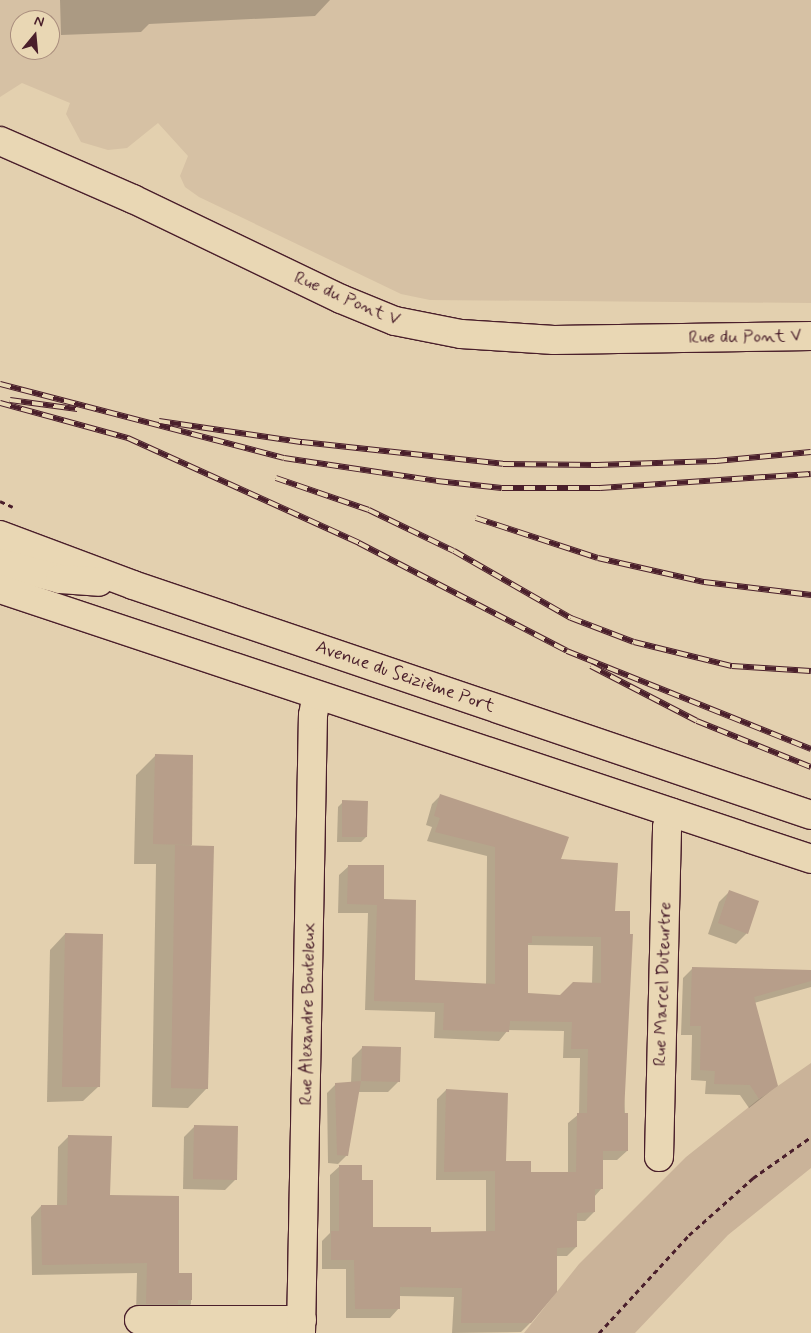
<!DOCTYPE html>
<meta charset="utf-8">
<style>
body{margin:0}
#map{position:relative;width:811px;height:1333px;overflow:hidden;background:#e3d0af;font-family:Mynerve,sans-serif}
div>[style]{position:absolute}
.built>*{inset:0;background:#d6c1a4}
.green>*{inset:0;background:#cab399}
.shadow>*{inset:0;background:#0003}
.building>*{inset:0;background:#b79e8a}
.path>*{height:3px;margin-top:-1.5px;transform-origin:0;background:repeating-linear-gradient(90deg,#4a1f2b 0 5px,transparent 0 9px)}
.roads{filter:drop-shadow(1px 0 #4a1f2b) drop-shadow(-1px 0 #4a1f2b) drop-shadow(0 1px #4a1f2b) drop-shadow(0 -1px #4a1f2b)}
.minor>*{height:28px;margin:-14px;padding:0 14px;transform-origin:14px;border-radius:14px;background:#e9d7b4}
.major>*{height:28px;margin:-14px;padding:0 14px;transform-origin:14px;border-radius:14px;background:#e9d7b4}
.rail>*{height:5.5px;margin-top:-2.75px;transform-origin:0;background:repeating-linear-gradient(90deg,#e9d7b4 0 11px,#4a1f2b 0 22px);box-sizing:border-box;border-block:1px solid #4a1f2b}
span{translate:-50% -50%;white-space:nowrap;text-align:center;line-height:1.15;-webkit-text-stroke:4px #e9d7b4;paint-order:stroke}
.street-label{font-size:18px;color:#4a1f2b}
.north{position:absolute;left:10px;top:10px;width:50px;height:50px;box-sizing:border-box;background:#e9d7b4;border:1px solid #a98d7d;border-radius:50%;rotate:17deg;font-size:14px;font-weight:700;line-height:20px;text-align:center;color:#4a1f2b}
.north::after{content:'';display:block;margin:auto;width:18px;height:22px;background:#4a1f2b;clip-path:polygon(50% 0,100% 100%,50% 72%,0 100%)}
</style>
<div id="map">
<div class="built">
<div style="clip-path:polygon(evenodd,0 0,811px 0,811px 303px,430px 300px,401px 294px,199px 197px,185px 187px,180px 176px,188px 156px,158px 123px,127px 148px,108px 150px,81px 142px,66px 114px,70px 103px,22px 83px,0 97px,0 0,20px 20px,50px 20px,50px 50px,20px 50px,20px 20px)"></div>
</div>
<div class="green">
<div style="clip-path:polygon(811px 1063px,811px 1168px,728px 1235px,635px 1333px,524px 1333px,579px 1264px,686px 1157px,759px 1099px)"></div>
</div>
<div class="shadow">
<div style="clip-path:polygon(60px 0,330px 0,315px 16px,149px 24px,141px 32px,61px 35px)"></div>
<div style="clip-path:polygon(156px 755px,191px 844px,207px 1088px,188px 1108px,152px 1107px,156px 864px,134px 864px,136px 775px)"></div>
<div style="clip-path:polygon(evenodd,441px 795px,559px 860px,614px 912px,627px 1151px,617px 1160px,602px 1160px,602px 1188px,594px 1197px,594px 1212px,585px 1221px,576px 1221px,576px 1247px,567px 1256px,556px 1256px,531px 1322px,521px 1332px,452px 1333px,454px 1297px,399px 1296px,399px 1308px,390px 1318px,346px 1318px,346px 1269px,322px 1269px,322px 1241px,330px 1233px,330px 1175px,340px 1166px,361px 1181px,372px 1228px,430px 1233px,486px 1232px,486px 1180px,436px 1180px,437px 1099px,446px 1090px,505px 1163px,530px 1173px,568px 1173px,568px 1123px,579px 1114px,580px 1058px,563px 1058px,564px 1031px,508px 1030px,499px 1041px,434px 1038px,435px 1012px,365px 1010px,368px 913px,338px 913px,339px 875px,349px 866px,383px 901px,414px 981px,486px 985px,487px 856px,427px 841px,432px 827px,426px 825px,432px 804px,441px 795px,528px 945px,593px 946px,592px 984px,560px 996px,527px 994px,528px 945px)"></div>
<div style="clip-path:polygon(343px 802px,366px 837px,361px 842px,337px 842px,338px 807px)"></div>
<div style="clip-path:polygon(730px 891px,747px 933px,736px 944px,708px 934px,719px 902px)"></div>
<div style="clip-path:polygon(65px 934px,99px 1086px,83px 1101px,47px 1102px,50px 950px)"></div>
<div style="clip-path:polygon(693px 968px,811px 971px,811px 987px,754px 1003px,777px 1086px,749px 1108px,740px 1095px,705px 1094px,706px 1081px,691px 1080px,692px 1035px,681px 1035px,683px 978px)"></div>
<div style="clip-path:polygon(362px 1048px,399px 1081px,388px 1092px,358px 1092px,347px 1155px,338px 1164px,328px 1163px,327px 1093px,336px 1084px,351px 1083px,352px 1058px)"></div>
<div style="clip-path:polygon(195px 1126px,236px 1179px,225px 1190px,183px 1189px,184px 1137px)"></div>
<div style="clip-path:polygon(69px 1136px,109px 1196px,177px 1274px,191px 1275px,191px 1304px,181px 1314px,136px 1314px,137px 1273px,32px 1275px,31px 1217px,41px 1206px,57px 1206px,58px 1147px)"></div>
</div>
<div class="building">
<div style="clip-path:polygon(155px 754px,193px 755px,192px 845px,153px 844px)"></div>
<div style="clip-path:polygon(evenodd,440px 794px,569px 837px,561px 859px,618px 863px,615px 911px,630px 911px,630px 934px,633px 934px,624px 1113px,628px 1113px,628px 1151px,603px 1151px,603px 1189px,595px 1189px,595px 1212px,577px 1213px,577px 1247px,557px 1248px,557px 1292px,531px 1323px,461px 1323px,462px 1288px,400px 1287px,400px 1309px,355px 1309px,354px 1260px,331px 1260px,331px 1231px,339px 1231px,339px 1165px,362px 1165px,362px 1180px,373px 1180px,373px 1227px,431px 1227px,431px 1232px,495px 1231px,495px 1171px,444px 1172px,446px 1089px,508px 1093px,506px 1161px,531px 1161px,531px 1172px,576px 1172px,577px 1113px,587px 1113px,588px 1049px,571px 1049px,572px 1022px,510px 1021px,509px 1032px,443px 1030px,444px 1003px,374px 1001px,377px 905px,347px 904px,348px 865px,384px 865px,384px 899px,416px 900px,415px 980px,495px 984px,495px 847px,435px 832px,440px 818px,434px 816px,440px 794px,532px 936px,601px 937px,601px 983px,573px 982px,560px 995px,528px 993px,528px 943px,532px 943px,532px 936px)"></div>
<div style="clip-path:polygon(342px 800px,368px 801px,367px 837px,342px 837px)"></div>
<div style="clip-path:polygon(175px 845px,214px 846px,208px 1089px,171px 1088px)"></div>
<div style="clip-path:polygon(729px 890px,759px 901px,748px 934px,718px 923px)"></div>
<div style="clip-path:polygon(65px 933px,103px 934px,100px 1087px,62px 1087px)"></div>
<div style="clip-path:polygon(692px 967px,811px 970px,811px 981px,754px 997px,778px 1086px,759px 1099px,750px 1085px,714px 1084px,715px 1071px,700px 1070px,701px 1026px,690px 1026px)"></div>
<div style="clip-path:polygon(362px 1046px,401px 1047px,400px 1082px,361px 1081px)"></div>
<div style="clip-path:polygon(361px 1081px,348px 1156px,337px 1155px,335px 1083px)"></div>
<div style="clip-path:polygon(194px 1125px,238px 1126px,237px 1180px,193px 1179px)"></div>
<div style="clip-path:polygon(68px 1135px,112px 1136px,110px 1195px,179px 1196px,179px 1273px,192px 1273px,192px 1300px,178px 1300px,178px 1304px,146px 1304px,147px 1263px,42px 1265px,41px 1205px,67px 1205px)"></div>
</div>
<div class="path">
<div style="left:0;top:501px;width:14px;rotate:25deg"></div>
<div style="left:599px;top:1333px;width:133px;rotate:-47.4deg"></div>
<div style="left:689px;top:1235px;width:86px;rotate:-41.7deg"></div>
<div style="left:753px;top:1178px;width:71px;rotate:-35.3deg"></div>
</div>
<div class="roads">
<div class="minor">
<div style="left:0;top:141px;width:145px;rotate:23.6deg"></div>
<div style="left:133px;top:199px;width:231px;rotate:25.7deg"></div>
<div style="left:341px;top:299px;width:58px;rotate:22.2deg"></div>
<div style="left:395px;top:321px;width:67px;rotate:11.1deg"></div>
<div style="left:461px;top:334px;width:93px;rotate:3.7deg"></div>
<div style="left:554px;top:340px;width:257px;rotate:-0.9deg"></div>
<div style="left:659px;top:1157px;width:330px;rotate:-88.6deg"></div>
<div style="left:667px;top:827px;width:15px;rotate:-74deg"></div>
<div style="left:139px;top:1320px;width:163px"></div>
<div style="left:301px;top:1333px;width:618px;rotate:-88.89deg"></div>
<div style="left:313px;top:715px;width:20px;rotate:-79deg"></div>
</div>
<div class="major">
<div style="left:0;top:535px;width:142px;rotate:20.6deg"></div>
<div style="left:133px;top:585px;width:716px;rotate:18.74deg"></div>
<div style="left:0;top:563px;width:62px;rotate:14.9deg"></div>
<div style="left:60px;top:579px;width:39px;rotate:4deg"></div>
<div style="left:0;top:589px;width:855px;rotate:18.41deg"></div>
</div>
</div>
<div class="rail">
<div style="left:0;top:384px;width:293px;rotate:14.6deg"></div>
<div style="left:284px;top:458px;width:155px;rotate:8.5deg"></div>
<div style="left:437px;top:481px;width:65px;rotate:6.1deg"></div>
<div style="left:502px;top:488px;width:98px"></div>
<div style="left:600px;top:488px;width:211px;rotate:-3.8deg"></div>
<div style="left:10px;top:400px;width:68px;rotate:7.7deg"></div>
<div style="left:0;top:403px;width:133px;rotate:15.3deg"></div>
<div style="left:128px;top:438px;width:254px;rotate:24.4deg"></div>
<div style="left:359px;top:543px;width:234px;rotate:27.4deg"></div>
<div style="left:567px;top:651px;width:263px;rotate:21.9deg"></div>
<div style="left:159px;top:421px;width:145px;rotate:8.4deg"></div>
<div style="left:302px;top:442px;width:202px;rotate:6.2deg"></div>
<div style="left:503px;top:464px;width:94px;rotate:0.6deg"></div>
<div style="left:597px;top:465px;width:119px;rotate:-1.9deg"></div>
<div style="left:716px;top:461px;width:95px;rotate:-5.4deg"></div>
<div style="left:276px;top:478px;width:98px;rotate:19deg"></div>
<div style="left:369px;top:510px;width:94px;rotate:25.8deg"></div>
<div style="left:454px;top:551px;width:135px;rotate:29.8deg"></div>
<div style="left:571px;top:618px;width:67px;rotate:20.9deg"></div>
<div style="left:634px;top:642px;width:101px;rotate:13.8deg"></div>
<div style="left:732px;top:666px;width:79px;rotate:3.6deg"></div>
<div style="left:476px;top:518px;width:128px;rotate:18.2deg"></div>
<div style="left:598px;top:558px;width:109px;rotate:12.8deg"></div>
<div style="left:704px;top:582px;width:108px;rotate:6.9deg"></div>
<div style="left:591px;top:666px;width:119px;rotate:27.4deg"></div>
<div style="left:697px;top:721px;width:123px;rotate:22deg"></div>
</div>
<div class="street-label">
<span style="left:347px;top:299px;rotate:23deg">Rue du Pont V</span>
<span style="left:745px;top:337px;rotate:-1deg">Rue du Pont V</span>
<span style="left:405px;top:677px;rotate:19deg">Avenue du Seizième Port</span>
<span style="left:663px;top:984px;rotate:-88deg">Rue Marcel Duteurtre</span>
<span style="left:308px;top:1014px;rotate:-89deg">Rue Alexandre Bouteleux</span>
</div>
<div class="north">N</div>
</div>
